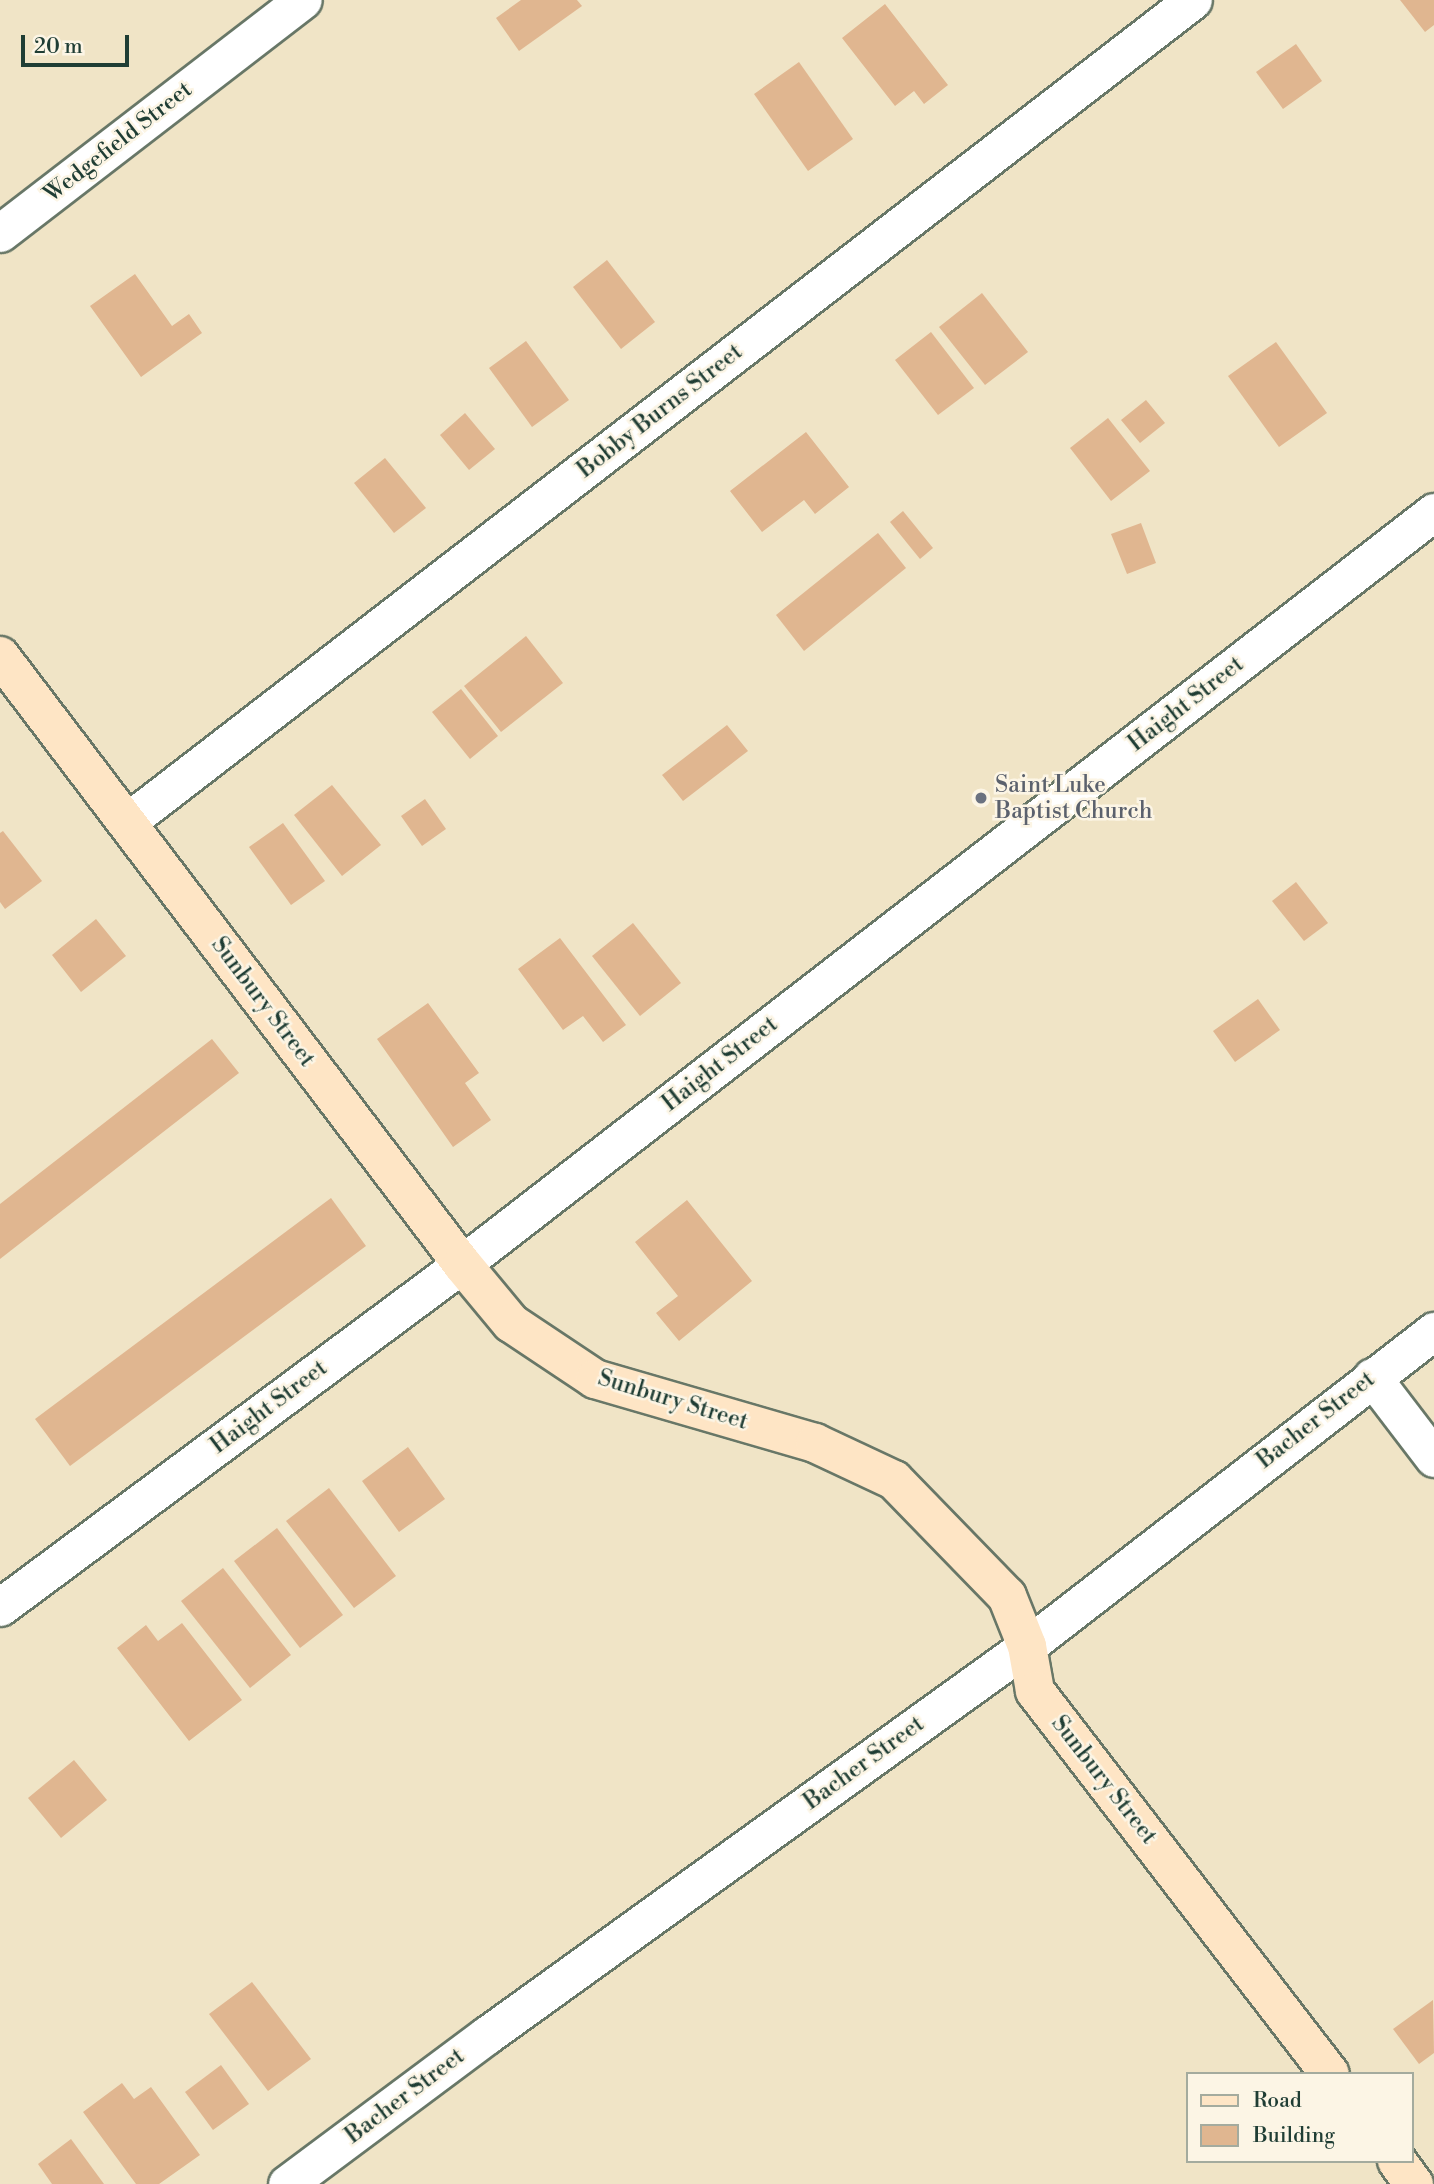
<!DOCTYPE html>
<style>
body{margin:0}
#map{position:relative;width:1434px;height:2184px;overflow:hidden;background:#f0e4c6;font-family:"Libre Bodoni",serif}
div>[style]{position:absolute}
.building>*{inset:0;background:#e0b690}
.roads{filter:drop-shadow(2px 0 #687767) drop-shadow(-2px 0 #687767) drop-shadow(0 2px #687767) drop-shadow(0 -2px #687767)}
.street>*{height:37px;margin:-18.5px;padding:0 18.5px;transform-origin:18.5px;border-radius:18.5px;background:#fff}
.secondary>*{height:38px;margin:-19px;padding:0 19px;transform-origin:19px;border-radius:19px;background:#fee5c5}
.dots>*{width:19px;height:19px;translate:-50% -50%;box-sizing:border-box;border:4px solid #fcf5e5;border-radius:50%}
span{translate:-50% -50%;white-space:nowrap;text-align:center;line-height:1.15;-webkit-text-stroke:5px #fcf5e5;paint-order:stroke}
.street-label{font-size:23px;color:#1f3d34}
.worship-label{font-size:23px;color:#5b616d}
.left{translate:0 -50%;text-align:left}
.legend{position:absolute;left:1186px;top:2072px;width:228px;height:91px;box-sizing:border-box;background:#fcf5e5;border:2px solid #a4ab9e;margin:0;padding:9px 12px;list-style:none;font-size:21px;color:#1f3d34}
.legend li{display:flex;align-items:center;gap:14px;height:35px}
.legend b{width:35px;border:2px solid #a4ab9e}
.scale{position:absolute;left:21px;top:35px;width:108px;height:32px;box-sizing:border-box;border:4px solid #1f3d34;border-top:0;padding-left:9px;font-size:21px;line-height:24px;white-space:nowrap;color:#1f3d34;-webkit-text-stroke:5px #fcf5e5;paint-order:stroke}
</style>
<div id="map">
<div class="building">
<div style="clip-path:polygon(521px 0,577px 0,582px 6px,519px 51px,496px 18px)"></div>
<div style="clip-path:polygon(1400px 0,1434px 0,1434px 25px,1425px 32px)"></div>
<div style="clip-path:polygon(885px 4px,948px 85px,924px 104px,914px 91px,895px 106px,842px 38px)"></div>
<div style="clip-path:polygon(1296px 44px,1322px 81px,1283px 109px,1256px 72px)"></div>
<div style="clip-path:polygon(799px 62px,853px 139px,808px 171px,754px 94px)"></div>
<div style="clip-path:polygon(607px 260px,655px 322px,621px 349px,573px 287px)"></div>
<div style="clip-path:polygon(135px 274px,172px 326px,189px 314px,202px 333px,141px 377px,90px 306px)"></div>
<div style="clip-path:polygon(982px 293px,1028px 352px,985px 385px,939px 327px)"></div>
<div style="clip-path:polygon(931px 332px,974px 388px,938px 415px,895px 360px)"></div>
<div style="clip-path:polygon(526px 341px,569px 400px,532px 427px,489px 368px)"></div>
<div style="clip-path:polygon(1276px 342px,1327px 413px,1279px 447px,1228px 376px)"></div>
<div style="clip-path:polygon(1146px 400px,1165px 423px,1140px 443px,1121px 420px)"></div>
<div style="clip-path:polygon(465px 413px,495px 449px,469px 470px,440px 435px)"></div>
<div style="clip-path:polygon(1108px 418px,1150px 471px,1111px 501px,1070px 448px)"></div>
<div style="clip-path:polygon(806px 432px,849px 487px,815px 514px,804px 500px,762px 532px,730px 491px)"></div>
<div style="clip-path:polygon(385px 458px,426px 508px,394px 533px,354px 483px)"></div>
<div style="clip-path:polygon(903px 511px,933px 548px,920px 559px,890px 522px)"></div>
<div style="clip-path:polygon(1141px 523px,1156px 563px,1127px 574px,1111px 534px)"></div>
<div style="clip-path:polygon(878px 533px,906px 568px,804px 651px,776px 615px)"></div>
<div style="clip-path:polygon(526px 636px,563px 683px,501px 732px,464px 686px)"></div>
<div style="clip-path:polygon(461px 689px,498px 736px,470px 759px,432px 712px)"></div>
<div style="clip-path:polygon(727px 725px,748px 751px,683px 801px,662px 775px)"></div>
<div style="clip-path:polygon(332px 785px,381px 845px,342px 876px,294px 815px)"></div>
<div style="clip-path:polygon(425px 799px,446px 829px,422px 846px,401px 816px)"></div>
<div style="clip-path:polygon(283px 823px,325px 881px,291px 905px,249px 847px)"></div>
<div style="clip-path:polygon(3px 831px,42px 881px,5px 909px,0 902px,0 833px)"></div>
<div style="clip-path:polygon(1296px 882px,1328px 923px,1304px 941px,1272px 901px)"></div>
<div style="clip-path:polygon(96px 919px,126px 956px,81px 992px,52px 955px)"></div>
<div style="clip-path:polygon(633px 923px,681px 983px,640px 1016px,592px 956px)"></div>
<div style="clip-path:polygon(560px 938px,626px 1025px,603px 1042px,583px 1016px,563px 1030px,518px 969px)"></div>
<div style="clip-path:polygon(1258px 999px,1280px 1030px,1235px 1062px,1213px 1031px)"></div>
<div style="clip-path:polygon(428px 1003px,479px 1073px,465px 1083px,491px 1120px,453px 1147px,377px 1039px)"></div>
<div style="clip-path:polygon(212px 1039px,239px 1073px,0 1259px,0 1204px)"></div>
<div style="clip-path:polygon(331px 1198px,366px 1246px,70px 1466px,35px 1419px)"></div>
<div style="clip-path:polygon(687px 1200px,752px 1281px,679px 1341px,656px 1313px,678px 1296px,635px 1242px)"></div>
<div style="clip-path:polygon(408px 1447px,445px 1499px,399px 1532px,362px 1481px)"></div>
<div style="clip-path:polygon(329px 1488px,396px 1576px,354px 1608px,286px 1521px)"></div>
<div style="clip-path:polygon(277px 1528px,343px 1615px,300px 1648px,234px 1561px)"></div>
<div style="clip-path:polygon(223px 1568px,291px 1655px,250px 1688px,181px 1601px)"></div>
<div style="clip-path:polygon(182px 1623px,242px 1700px,189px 1741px,117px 1648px,146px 1625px,158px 1641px)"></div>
<div style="clip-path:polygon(74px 1760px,107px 1800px,61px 1838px,28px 1798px)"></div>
<div style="clip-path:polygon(252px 1982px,311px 2059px,268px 2091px,209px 2014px)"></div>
<div style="clip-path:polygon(1433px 2000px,1434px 2053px,1419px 2064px,1393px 2029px)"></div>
<div style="clip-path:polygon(221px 2065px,249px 2104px,213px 2130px,185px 2092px)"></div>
<div style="clip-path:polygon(122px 2083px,134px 2099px,151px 2087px,200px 2155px,159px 2184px,136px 2184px,83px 2112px)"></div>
<div style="clip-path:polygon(71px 2139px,104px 2184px,52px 2184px,38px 2164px)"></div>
</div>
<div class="roads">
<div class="street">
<div style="left:0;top:233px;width:382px;rotate:-37.6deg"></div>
<div style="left:127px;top:822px;width:1346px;rotate:-37.64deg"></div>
<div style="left:1372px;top:1377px;width:102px;rotate:52.6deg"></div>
<div style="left:0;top:1607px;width:575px;rotate:-36.59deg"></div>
<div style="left:462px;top:1264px;width:1229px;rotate:-37.73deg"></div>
<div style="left:287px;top:2184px;width:249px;rotate:-36.7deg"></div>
<div style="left:487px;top:2035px;width:666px;rotate:-35.77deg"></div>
<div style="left:1027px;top:1646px;width:515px;rotate:-37.74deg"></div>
</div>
<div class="secondary">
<div style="left:0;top:656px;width:764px;rotate:52.77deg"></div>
<div style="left:462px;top:1264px;width:77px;rotate:50.3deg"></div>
<div style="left:511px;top:1323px;width:101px;rotate:33.7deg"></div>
<div style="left:595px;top:1379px;width:229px;rotate:16.2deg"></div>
<div style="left:815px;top:1443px;width:87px;rotate:25.1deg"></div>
<div style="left:894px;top:1480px;width:162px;rotate:45.8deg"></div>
<div style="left:1007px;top:1596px;width:54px;rotate:68.2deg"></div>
<div style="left:1027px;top:1646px;width:46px;rotate:79.9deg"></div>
<div style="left:1035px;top:1691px;width:483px;rotate:52.4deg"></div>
<div style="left:1397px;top:2161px;width:29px;rotate:54deg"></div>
</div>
</div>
<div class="dots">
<div style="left:981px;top:798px;background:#6b7280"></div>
</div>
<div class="street-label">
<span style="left:118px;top:142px;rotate:-38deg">Wedgefield Street</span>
<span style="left:660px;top:411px;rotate:-38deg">Bobby Burns Street</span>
<span style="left:1186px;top:704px;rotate:-38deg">Haight Street</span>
<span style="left:263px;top:1002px;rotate:53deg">Sunbury Street</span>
<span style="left:720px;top:1064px;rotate:-38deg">Haight Street</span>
<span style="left:673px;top:1400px;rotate:17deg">Sunbury Street</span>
<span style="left:269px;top:1407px;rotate:-37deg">Haight Street</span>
<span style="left:1316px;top:1420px;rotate:-38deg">Bacher Street</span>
<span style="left:864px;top:1763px;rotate:-36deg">Bacher Street</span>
<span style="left:1104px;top:1780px;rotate:52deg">Sunbury Street</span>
<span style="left:405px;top:2096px;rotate:-37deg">Bacher Street</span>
</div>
<div class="worship-label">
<span class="left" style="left:995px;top:798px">Saint Luke<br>Baptist Church</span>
</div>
<ul class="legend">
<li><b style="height:9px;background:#fee5c5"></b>Road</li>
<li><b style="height:19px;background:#e0b690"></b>Building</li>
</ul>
<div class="scale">20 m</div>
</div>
